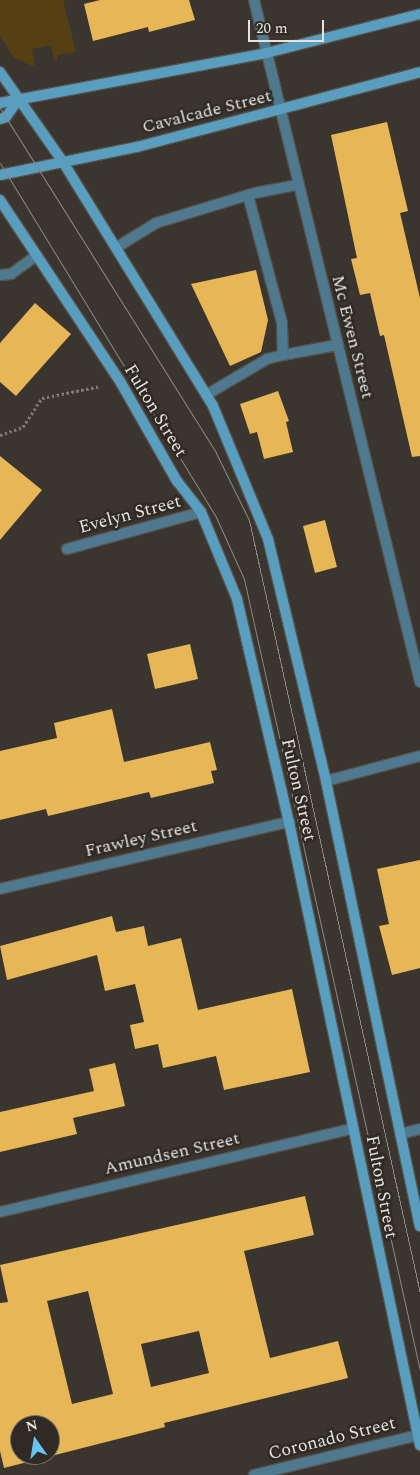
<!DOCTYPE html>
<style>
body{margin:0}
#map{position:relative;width:420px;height:1475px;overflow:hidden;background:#3a352e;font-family:Spectral,serif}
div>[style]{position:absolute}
.green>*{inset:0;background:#564013}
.building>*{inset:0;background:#e7b657}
.path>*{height:3px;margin-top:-1.5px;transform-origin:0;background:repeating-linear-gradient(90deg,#7e7a74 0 2.5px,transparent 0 5px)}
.roads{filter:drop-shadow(1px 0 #56514a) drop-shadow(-1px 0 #56514a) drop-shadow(0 1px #56514a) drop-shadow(0 -1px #56514a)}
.lane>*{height:10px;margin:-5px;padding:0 5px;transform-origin:5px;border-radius:5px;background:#4f798e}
.street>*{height:10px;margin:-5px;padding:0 5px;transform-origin:5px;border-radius:5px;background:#4f798e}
.secondary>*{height:10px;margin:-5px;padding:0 5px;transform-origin:5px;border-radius:5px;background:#599ebf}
.tram>*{height:1px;margin:-0.5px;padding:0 0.5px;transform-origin:0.5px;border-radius:0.5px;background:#8c8882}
span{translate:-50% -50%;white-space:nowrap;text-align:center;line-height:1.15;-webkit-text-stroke:5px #2f2b24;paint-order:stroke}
.street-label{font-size:18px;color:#e6e3de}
.north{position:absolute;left:10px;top:1415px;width:50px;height:50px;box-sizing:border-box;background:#2f2b24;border:1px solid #78756e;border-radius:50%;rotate:347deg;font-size:14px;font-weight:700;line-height:20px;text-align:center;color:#e6e3de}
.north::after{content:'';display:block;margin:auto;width:18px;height:22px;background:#67c4ef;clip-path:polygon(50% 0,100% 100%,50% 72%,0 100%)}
.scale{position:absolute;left:248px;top:20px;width:76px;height:22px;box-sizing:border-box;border:2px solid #e6e3de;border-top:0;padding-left:6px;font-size:15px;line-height:18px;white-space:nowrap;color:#e6e3de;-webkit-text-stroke:4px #2f2b24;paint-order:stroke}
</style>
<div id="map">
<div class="green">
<div style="clip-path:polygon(0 0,63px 0,76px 52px,57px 55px,57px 60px,54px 60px,51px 45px,32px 49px,35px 67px,14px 58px,0 36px)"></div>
</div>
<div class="building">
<div style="clip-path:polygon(100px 0,189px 0,195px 20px,149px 32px,148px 27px,93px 41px,84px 4px)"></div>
<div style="clip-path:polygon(387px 122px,408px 211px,400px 213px,420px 298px,420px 456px,412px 457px,384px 335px,380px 336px,370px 293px,360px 295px,351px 259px,357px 258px,331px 135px)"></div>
<div style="clip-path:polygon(256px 270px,268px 320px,261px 352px,230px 366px,191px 284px)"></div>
<div style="clip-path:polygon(35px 303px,71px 334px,16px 396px,0 382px,0 343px)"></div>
<div style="clip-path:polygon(278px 391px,289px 421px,286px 422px,293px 452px,264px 459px,257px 432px,250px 434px,240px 404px)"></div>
<div style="clip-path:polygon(0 456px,42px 490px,0 540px)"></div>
<div style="clip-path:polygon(325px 520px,337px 567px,315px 573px,303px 526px)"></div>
<div style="clip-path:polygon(190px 644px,198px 679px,155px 689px,147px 654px)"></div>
<div style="clip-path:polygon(112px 709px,124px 762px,210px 742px,217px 770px,211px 771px,214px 783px,151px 798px,149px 792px,48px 816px,46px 809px,0 820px,0 751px,57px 738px,54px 723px)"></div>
<div style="clip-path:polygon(420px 860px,420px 968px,392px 975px,379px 926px,389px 924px,377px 869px)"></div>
<div style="clip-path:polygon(112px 916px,116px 932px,144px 926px,148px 946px,181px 938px,198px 1010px,292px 989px,310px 1072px,224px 1090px,216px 1056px,163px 1068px,158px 1044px,135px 1049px,130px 1025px,144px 1022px,135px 984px,105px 991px,97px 955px,7px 980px,0 946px)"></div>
<div style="clip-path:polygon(115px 1063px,125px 1106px,73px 1118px,77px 1134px,0 1152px,0 1112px,94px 1091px,89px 1069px)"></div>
<div style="clip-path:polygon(evenodd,305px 1196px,314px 1235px,244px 1251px,270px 1358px,338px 1341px,348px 1378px,164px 1423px,165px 1427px,4px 1468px,0 1451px,0 1303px,8px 1302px,0 1265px,305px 1196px,88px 1291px,113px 1394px,72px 1404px,47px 1301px,88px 1291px,305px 1196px,199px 1331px,209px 1373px,151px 1387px,141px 1344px,199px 1331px,305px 1196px,20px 1425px,50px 1425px,50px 1455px,20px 1455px,20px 1425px)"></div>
</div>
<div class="path">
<div style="left:0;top:435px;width:24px;rotate:-19deg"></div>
<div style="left:23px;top:427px;width:35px;rotate:-57deg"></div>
<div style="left:42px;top:398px;width:60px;rotate:-11.5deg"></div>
</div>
<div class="roads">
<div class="lane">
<div style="left:117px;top:247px;width:46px;rotate:-31.6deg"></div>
<div style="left:156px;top:223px;width:103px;rotate:-16.9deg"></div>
<div style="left:255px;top:193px;width:43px;rotate:-10.8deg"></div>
<div style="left:0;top:275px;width:11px;rotate:-5deg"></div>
<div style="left:11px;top:274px;width:32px;rotate:-36deg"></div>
<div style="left:283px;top:355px;width:55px;rotate:-10.5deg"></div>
<div style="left:206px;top:395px;width:71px;rotate:-30.5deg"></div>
<div style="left:267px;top:359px;width:16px;rotate:-14deg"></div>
<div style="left:283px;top:355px;width:32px;rotate:-92deg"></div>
<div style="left:282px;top:323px;width:132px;rotate:-104.9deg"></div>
</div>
<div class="street">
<div style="left:254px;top:0;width:702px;rotate:76.32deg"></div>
<div style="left:67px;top:549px;width:139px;rotate:-15.4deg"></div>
<div style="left:326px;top:781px;width:97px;rotate:-14.9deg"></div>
<div style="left:0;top:889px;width:297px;rotate:-13.1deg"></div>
<div style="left:400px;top:1134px;width:21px;rotate:-14deg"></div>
<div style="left:0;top:1212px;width:362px;rotate:-13.3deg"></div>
<div style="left:254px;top:1475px;width:169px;rotate:-13.7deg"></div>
</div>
<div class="secondary">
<div style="left:0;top:72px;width:110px;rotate:55deg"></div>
<div style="left:63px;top:162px;width:286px;rotate:58.4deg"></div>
<div style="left:213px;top:406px;width:144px;rotate:67.5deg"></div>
<div style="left:268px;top:539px;width:249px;rotate:76.5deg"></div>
<div style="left:326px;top:781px;width:455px;rotate:78.1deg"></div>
<div style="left:0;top:103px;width:271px;rotate:-10.6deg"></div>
<div style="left:266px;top:53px;width:159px;rotate:-14.2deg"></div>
<div style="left:0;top:119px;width:6px;rotate:-18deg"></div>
<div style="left:6px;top:117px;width:21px;rotate:-55deg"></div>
<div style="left:0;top:175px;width:140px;rotate:-11.6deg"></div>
<div style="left:137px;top:147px;width:293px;rotate:-14.8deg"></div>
<div style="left:0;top:200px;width:219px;rotate:56.5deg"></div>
<div style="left:121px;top:383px;width:113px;rotate:60.3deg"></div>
<div style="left:177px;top:481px;width:39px;rotate:52deg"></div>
<div style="left:201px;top:512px;width:94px;rotate:67.5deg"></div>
<div style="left:237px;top:599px;width:229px;rotate:76.9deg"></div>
<div style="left:289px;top:822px;width:637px;rotate:78.13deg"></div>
</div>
</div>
<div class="tram">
<div style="left:0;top:108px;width:407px;rotate:57.9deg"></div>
<div style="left:216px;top:453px;width:75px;rotate:63.8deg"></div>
<div style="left:249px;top:520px;width:792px;rotate:77.53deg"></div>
<div style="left:0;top:163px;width:415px;rotate:58.6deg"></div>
<div style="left:216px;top:517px;width:68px;rotate:65.7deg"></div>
<div style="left:244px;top:579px;width:811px;rotate:77.47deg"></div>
</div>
<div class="street-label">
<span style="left:207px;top:112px;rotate:-14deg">Cavalcade Street</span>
<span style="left:352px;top:337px;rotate:76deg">Mc Ewen Street</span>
<span style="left:155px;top:411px;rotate:59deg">Fulton Street</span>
<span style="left:130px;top:515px;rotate:-15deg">Evelyn Street</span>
<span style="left:298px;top:790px;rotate:77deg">Fulton Street</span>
<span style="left:141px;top:839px;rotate:-13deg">Frawley Street</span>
<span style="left:172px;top:1154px;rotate:-13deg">Amundsen Street</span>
<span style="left:381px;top:1187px;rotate:79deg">Fulton Street</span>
<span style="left:332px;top:1439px;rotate:-14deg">Coronado Street</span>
</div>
<div class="north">N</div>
<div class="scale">20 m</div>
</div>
